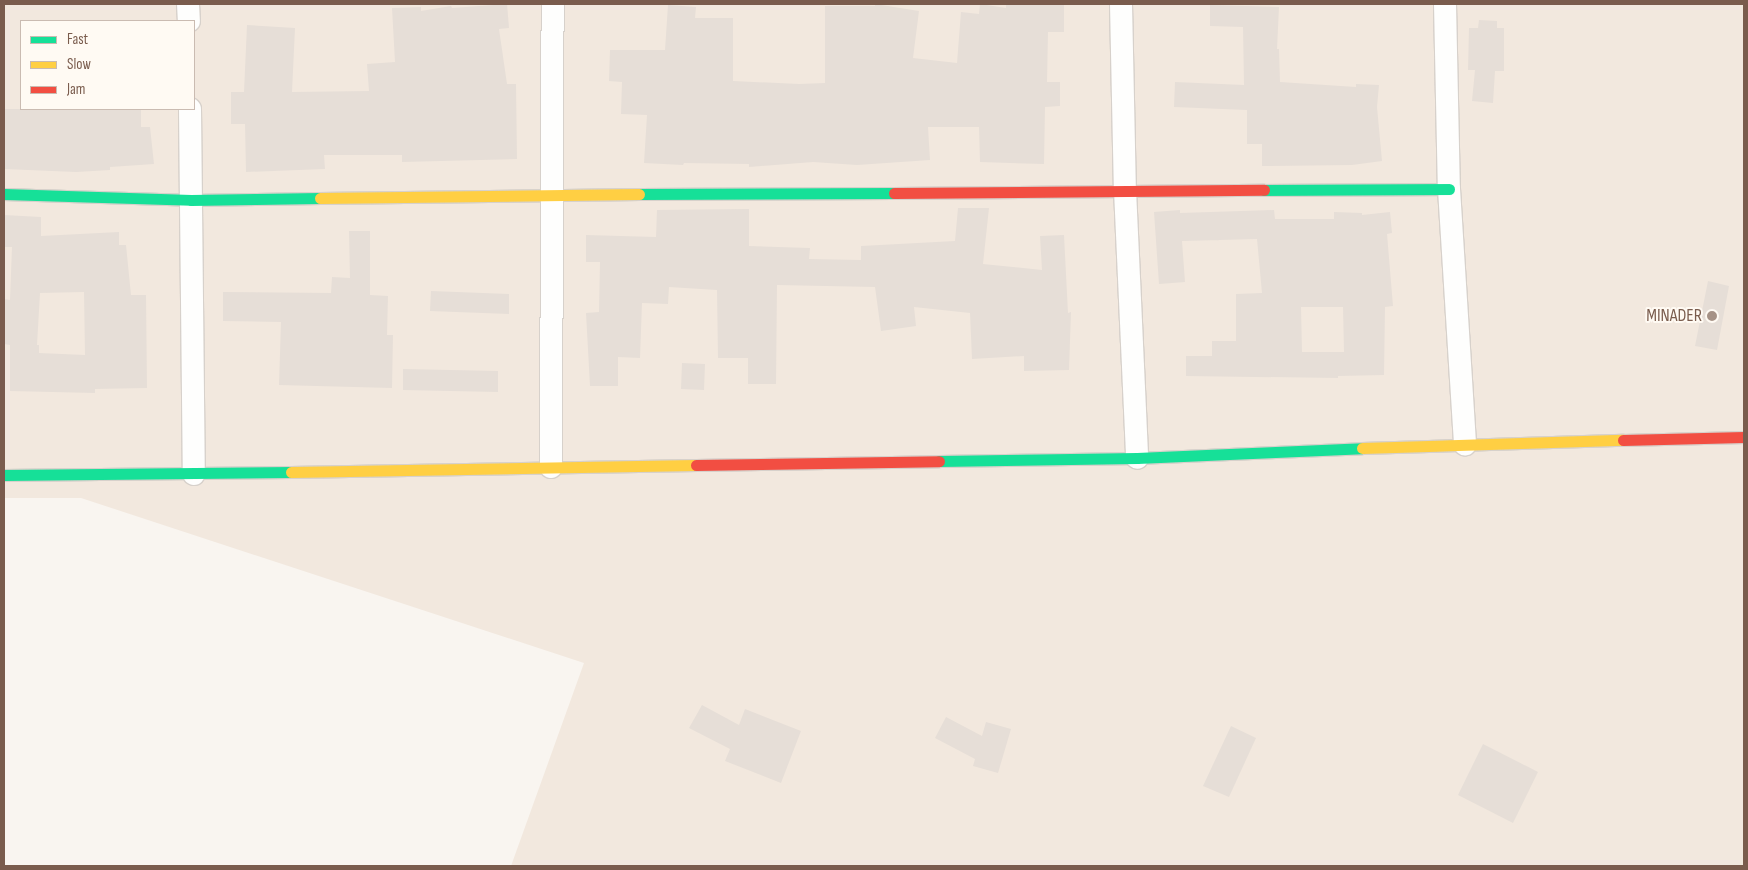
<!DOCTYPE html>
<style>
body{margin:0}
#map{position:relative;width:1748px;height:870px;overflow:hidden;background:#f9f5f0;font-family:"Sofia Sans Condensed",sans-serif}
div>[style]{position:absolute}
.residential>*{inset:0;background:#f2e8de}
.building>*{inset:0;background:#e6ded7}
.roads{filter:drop-shadow(1px 0 #d7d1cb) drop-shadow(-1px 0 #d7d1cb) drop-shadow(0 1px #d7d1cb) drop-shadow(0 -1px #d7d1cb)}
.street>*{height:22px;margin:-11px;padding:0 11px;transform-origin:11px;border-radius:11px;background:#fefefd}
.fast>*{height:11px;margin:-5.5px;padding:0 5.5px;transform-origin:5.5px;border-radius:5.5px;background:#16e098}
.slow>*{height:11px;margin:-5.5px;padding:0 5.5px;transform-origin:5.5px;border-radius:5.5px;background:#ffcf43}
.jam>*{height:11px;margin:-5.5px;padding:0 5.5px;transform-origin:5.5px;border-radius:5.5px;background:#f24e42}
.dots>*{width:14px;height:14px;translate:-50% -50%;box-sizing:border-box;border:2px solid #fffaf3;border-radius:50%}
span{translate:-50% -50%;white-space:nowrap;text-align:center;line-height:1.15;-webkit-text-stroke:4px #fffaf3;paint-order:stroke}
.poi-label{font-size:18px;color:#7a5c4d}
.right{translate:-100% -50%;text-align:right}
.frame{position:absolute;inset:0;border:5px solid #7a5c4d;pointer-events:none}
.legend{position:absolute;left:20px;top:20px;width:175px;height:90px;box-sizing:border-box;background:#fffaf3;border:1px solid #cabbb1;margin:0;padding:6px 9px;list-style:none;font-size:15px;color:#7a5c4d}
.legend li{display:flex;align-items:center;gap:10px;height:25px}
.legend b{width:25px;border:1px solid #cabbb1}
</style>
<div id="map">
<div class="residential">
<div style="clip-path:polygon(evenodd,4px 4px,1744px 4px,1744px 866px,511px 866px,584px 663px,81px 498px,4px 498px,4px 4px,21px 21px,194px 21px,194px 109px,21px 109px,21px 21px)"></div>
</div>
<div class="building">
<div style="clip-path:polygon(507px 4px,509px 28px,499px 29px,507px 84px,516px 84px,517px 159px,402px 162px,402px 155px,324px 155px,325px 169px,246px 172px,245px 124px,231px 124px,231px 92px,244px 92px,247px 25px,295px 28px,292px 92px,369px 91px,367px 64px,395px 62px,392px 8px,421px 7px,421px 11px,451px 6px,452px 8px)"></div>
<div style="clip-path:polygon(875px 4px,919px 11px,913px 58px,957px 63px,961px 12px,979px 14px,980px 4px,1006px 8px,1006px 4px,1064px 4px,1064px 32px,1048px 32px,1047px 82px,1060px 82px,1060px 106px,1045px 107px,1044px 164px,980px 162px,979px 127px,928px 127px,930px 160px,857px 165px,813px 162px,749px 167px,749px 164px,684px 163px,683px 165px,644px 163px,647px 115px,621px 114px,622px 82px,609px 81px,610px 50px,665px 50px,668px 5px,696px 7px,695px 18px,733px 18px,733px 81px,799px 84px,825px 83px,825px 6px,875px 6px)"></div>
<div style="clip-path:polygon(1210px 5px,1279px 7px,1277px 49px,1279px 49px,1280px 82px,1356px 87px,1356px 84px,1379px 85px,1377px 107px,1382px 161px,1352px 165px,1262px 166px,1262px 144px,1247px 144px,1247px 110px,1174px 107px,1175px 82px,1244px 85px,1243px 27px,1210px 26px)"></div>
<div style="clip-path:polygon(1479px 20px,1497px 21px,1497px 28px,1504px 28px,1504px 71px,1495px 71px,1493px 103px,1472px 101px,1475px 70px,1468px 70px,1469px 28px,1478px 28px)"></div>
<div style="clip-path:polygon(4px 109px,141px 109px,141px 127px,150px 127px,154px 164px,110px 167px,110px 170px,76px 172px,4px 169px)"></div>
<div style="clip-path:polygon(958px 208px,989px 208px,983px 264px,1042px 270px,1040px 236px,1064px 235px,1068px 313px,1071px 312px,1069px 370px,1024px 371px,1024px 356px,972px 359px,970px 313px,914px 307px,916px 326px,881px 331px,875px 287px,777px 285px,776px 384px,748px 384px,748px 358px,718px 358px,717px 290px,669px 287px,668px 304px,642px 303px,640px 358px,618px 357px,618px 386px,590px 386px,586px 313px,599px 312px,600px 262px,586px 262px,586px 235px,656px 237px,657px 210px,749px 209px,749px 246px,810px 248px,809px 259px,861px 260px,861px 246px,955px 241px)"></div>
<div style="clip-path:polygon(evenodd,1180px 210px,1180px 213px,1274px 210px,1275px 219px,1334px 219px,1334px 212px,1362px 213px,1362px 215px,1390px 212px,1392px 233px,1387px 234px,1393px 306px,1385px 307px,1384px 375px,1338px 376px,1338px 378px,1186px 376px,1186px 356px,1212px 356px,1212px 341px,1236px 341px,1236px 294px,1262px 293px,1257px 239px,1182px 241px,1185px 282px,1159px 284px,1154px 212px,1180px 210px,1301px 307px,1343px 307px,1344px 352px,1302px 352px,1301px 307px)"></div>
<div style="clip-path:polygon(evenodd,4px 215px,41px 217px,41px 236px,119px 232px,119px 245px,126px 245px,131px 295px,146px 295px,147px 388px,95px 389px,95px 393px,10px 391px,10px 345px,4px 344px,4px 299px,10px 300px,12px 247px,4px 247px,4px 215px,84px 292px,85px 355px,39px 353px,39px 345px,37px 345px,40px 293px,84px 292px)"></div>
<div style="clip-path:polygon(349px 231px,370px 231px,370px 295px,388px 296px,387px 335px,393px 335px,392px 388px,279px 385px,281px 322px,223px 321px,223px 292px,331px 293px,332px 277px,350px 278px)"></div>
<div style="clip-path:polygon(1708px 281px,1729px 286px,1717px 350px,1695px 346px)"></div>
<div style="clip-path:polygon(431px 291px,509px 294px,509px 314px,430px 311px)"></div>
<div style="clip-path:polygon(682px 363px,705px 364px,704px 390px,681px 389px)"></div>
<div style="clip-path:polygon(403px 369px,498px 371px,498px 392px,403px 390px)"></div>
<div style="clip-path:polygon(702px 705px,739px 725px,745px 709px,801px 731px,781px 783px,725px 761px,730px 749px,689px 728px)"></div>
<div style="clip-path:polygon(946px 717px,982px 736px,986px 722px,1011px 729px,998px 773px,973px 766px,975px 759px,935px 738px)"></div>
<div style="clip-path:polygon(1231px 726px,1256px 738px,1229px 797px,1203px 786px)"></div>
<div style="clip-path:polygon(1483px 744px,1538px 772px,1513px 823px,1458px 795px)"></div>
</div>
<div class="roads">
<div class="street">
<div style="left:188px;top:4px;width:17px;rotate:87deg"></div>
<div style="left:1121px;top:4px;width:186px;rotate:88.8deg"></div>
<div style="left:1125px;top:190px;width:268px;rotate:87.4deg"></div>
<div style="left:1445px;top:4px;width:185px;rotate:88.8deg"></div>
<div style="left:1449px;top:189px;width:256px;rotate:86.4deg"></div>
<div style="left:190px;top:109px;width:365px;rotate:89.4deg"></div>
<div style="left:551px;top:467px;width:463px;rotate:-89.8deg"></div>
</div>
<div class="fast">
<div style="left:1264px;top:190px;width:185px;rotate:-0.3deg"></div>
<div style="left:4px;top:194px;width:187px;rotate:1.8deg"></div>
<div style="left:191px;top:200px;width:129px;rotate:-0.9deg"></div>
<div style="left:639px;top:194px;width:255px;rotate:-0.2deg"></div>
<div style="left:939px;top:461px;width:198px;rotate:-0.9deg"></div>
<div style="left:1137px;top:458px;width:225px;rotate:-2.5deg"></div>
<div style="left:4px;top:475px;width:287px;rotate:-0.6deg"></div>
</div>
<div class="slow">
<div style="left:320px;top:198px;width:319px;rotate:-0.7deg"></div>
<div style="left:1362px;top:448px;width:261px;rotate:-1.8deg"></div>
<div style="left:291px;top:472px;width:405px;rotate:-1deg"></div>
</div>
<div class="jam">
<div style="left:894px;top:193px;width:370px;rotate:-0.5deg"></div>
<div style="left:1623px;top:440px;width:121px;rotate:-1.4deg"></div>
<div style="left:696px;top:465px;width:243px;rotate:-0.9deg"></div>
</div>
</div>
<div class="dots">
<div style="left:1712px;top:316px;background:#a69286"></div>
</div>
<div class="poi-label">
<span class="right" style="left:1702px;top:316px">MINADER</span>
</div>
<div class="frame"></div>
<ul class="legend">
<li><b style="height:6px;background:#16e098"></b>Fast</li>
<li><b style="height:6px;background:#ffcf43"></b>Slow</li>
<li><b style="height:6px;background:#f24e42"></b>Jam</li>
</ul>
</div>
